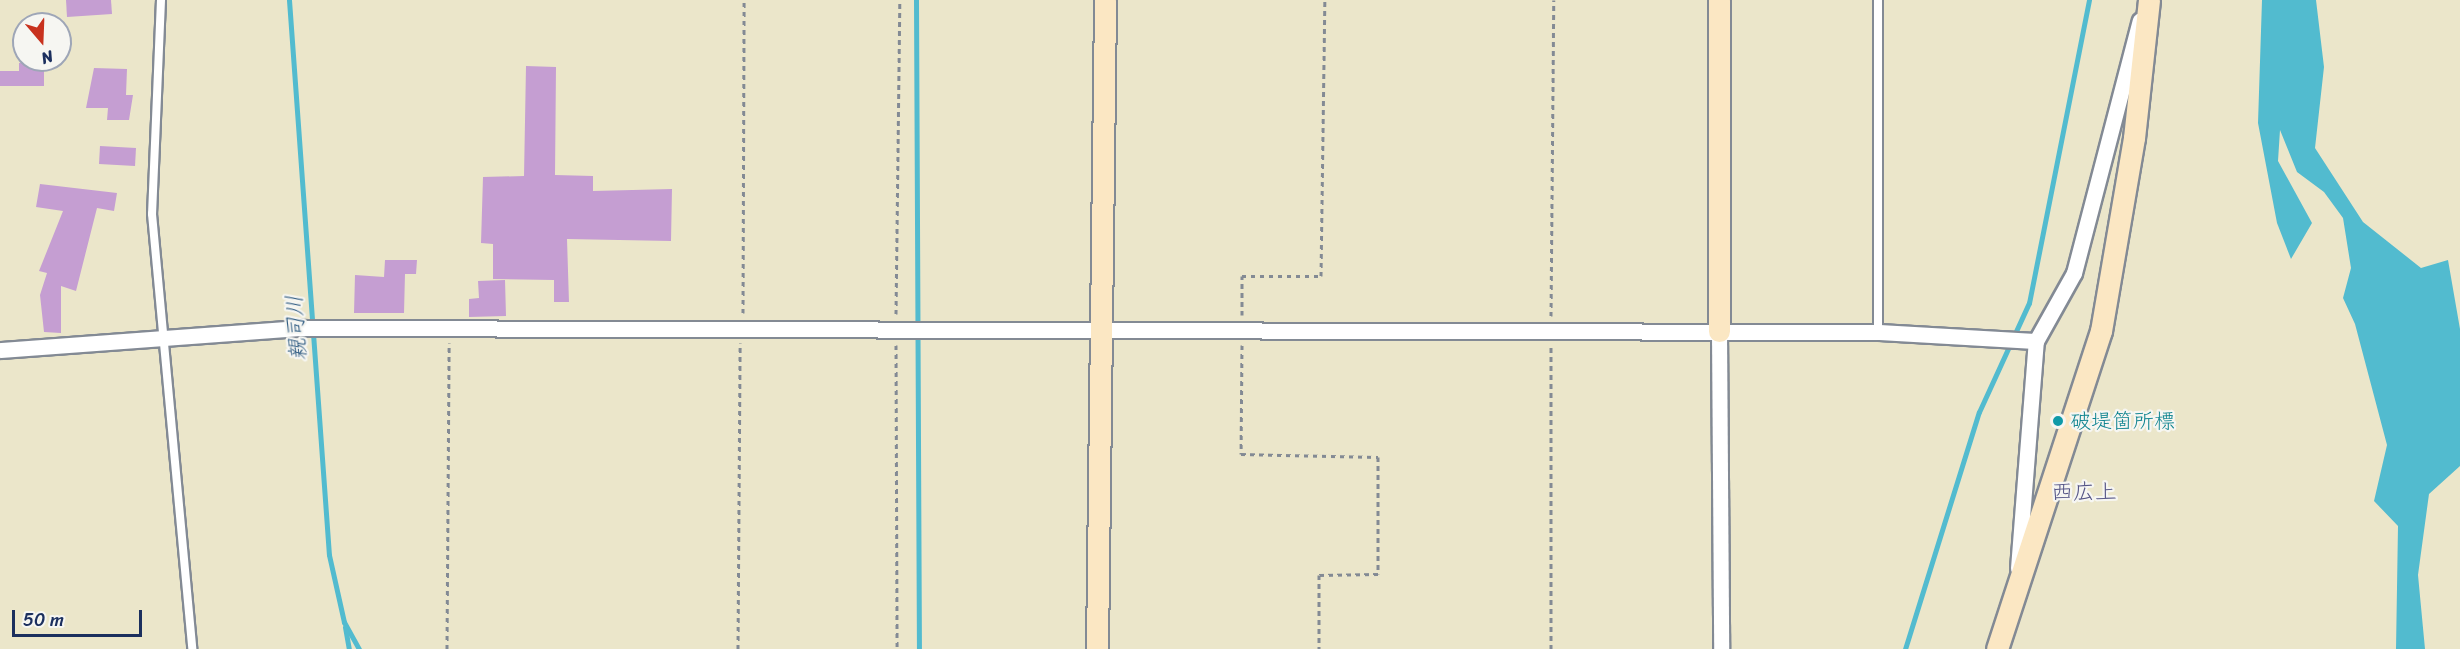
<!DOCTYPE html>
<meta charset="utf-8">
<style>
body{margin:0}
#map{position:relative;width:2460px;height:649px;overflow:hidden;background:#ebe6ca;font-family:Sriracha,"Klee One",sans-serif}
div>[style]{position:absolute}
.water>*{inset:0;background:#52bbcf}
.stream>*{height:5px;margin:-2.5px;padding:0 2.5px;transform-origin:2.5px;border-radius:2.5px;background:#52bbcf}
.building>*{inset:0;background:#c59ed2}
.path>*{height:3px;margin-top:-1.5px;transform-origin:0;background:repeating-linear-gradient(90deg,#838a94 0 4.5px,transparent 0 9px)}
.roads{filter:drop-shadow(2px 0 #838a94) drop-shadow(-2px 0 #838a94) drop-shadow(0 2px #838a94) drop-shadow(0 -2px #838a94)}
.lane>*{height:8px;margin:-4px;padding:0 4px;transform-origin:4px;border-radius:4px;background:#fff}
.street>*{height:15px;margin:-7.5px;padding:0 7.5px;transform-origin:7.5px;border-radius:7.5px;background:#fff}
.secondary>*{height:21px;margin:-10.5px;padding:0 10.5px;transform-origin:10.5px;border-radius:10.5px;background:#fbe7c3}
.dots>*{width:16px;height:16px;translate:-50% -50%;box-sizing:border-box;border:3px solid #f6f6f2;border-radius:50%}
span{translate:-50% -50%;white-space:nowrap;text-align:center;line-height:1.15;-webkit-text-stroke:4.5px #f6f6f2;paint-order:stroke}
.culture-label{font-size:21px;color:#0d838f}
.left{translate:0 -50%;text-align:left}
.water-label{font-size:22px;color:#2c5980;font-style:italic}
.neighbourhood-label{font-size:22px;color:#565687}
.north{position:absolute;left:12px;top:12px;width:60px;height:60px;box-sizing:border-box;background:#f6f6f2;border:2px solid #9ea6b7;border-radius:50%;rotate:161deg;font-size:16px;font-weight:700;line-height:24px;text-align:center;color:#1b2f5e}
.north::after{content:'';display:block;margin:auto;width:21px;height:27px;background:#c8321e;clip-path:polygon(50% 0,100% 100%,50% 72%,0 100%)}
.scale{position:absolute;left:12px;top:610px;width:130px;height:27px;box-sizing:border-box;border:3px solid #1b2f5e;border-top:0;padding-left:8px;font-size:18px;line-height:21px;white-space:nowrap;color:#1b2f5e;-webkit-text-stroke:4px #f6f6f2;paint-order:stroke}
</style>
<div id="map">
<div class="water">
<div style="clip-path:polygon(2262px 0,2316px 0,2324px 67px,2315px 148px,2363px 222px,2421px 268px,2448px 260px,2460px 329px,2460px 466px,2429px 494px,2418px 575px,2425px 649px,2396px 649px,2398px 526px,2374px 501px,2387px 445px,2355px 324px,2343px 298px,2351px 268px,2343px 218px,2324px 192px,2297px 172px,2280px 130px,2278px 161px,2312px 223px,2291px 259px,2277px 223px,2258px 123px)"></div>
</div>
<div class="stream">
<div style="left:289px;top:0;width:556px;rotate:85.88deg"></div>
<div style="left:329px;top:555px;width:69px;rotate:77.4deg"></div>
<div style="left:344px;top:622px;width:31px;rotate:61deg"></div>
<div style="left:916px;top:0;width:649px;rotate:89.74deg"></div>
<div style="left:345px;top:627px;width:22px;rotate:80deg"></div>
<div style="left:1905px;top:649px;width:248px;rotate:-72.7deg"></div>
<div style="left:1979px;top:412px;width:120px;rotate:-65.4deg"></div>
<div style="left:2029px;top:303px;width:309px;rotate:-78.8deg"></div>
</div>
<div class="building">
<div style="clip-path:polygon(66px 0,111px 0,112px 14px,67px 17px)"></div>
<div style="clip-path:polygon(19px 63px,44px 63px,44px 86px,0 86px,0 71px,19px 71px)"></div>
<div style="clip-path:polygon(526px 66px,556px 67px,555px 175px,593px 176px,593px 191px,672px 189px,671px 241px,567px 239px,569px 302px,554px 302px,554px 280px,493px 279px,493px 244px,481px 243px,483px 177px,524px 176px)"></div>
<div style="clip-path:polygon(94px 68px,127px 69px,126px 95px,133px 95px,129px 120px,107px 120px,108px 108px,86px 108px)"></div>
<div style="clip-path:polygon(100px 146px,136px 148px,135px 166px,99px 164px)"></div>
<div style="clip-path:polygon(40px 184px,117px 193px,114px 211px,97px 208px,76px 291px,61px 286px,61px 333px,44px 332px,40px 295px,47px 273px,39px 271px,63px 211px,36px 207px)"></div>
<div style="clip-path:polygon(385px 260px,417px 260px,416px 274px,405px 274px,404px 313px,354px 313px,355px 275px,384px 277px)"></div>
<div style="clip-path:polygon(505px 280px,506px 316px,469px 317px,469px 299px,479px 298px,478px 281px)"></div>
</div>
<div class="path">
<div style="left:743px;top:313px;width:313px;rotate:-89.8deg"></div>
<div style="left:896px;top:314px;width:314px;rotate:-89.3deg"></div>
<div style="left:1242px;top:315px;width:39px;rotate:-90deg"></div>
<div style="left:1242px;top:276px;width:79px"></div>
<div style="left:1321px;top:276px;width:276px;rotate:-89.2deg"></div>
<div style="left:1551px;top:316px;width:316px;rotate:-89.5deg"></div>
<div style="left:896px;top:345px;width:304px;rotate:89.8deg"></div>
<div style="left:1242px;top:345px;width:109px;rotate:90.5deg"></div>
<div style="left:1241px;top:454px;width:137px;rotate:1.3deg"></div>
<div style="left:1378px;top:457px;width:117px;rotate:90deg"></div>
<div style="left:1378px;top:574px;width:59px;rotate:179deg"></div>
<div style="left:1319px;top:575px;width:74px;rotate:90deg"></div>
<div style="left:447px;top:649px;width:306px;rotate:-89.6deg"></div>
<div style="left:738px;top:649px;width:306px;rotate:-89.6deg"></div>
<div style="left:1551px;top:649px;width:302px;rotate:-90deg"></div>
</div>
<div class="roads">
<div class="lane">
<div style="left:161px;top:0;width:214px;rotate:92.4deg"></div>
<div style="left:152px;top:214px;width:437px;rotate:84.7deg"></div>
<div style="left:1878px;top:332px;width:332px;rotate:-90deg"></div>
</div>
<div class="street">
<div style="left:1719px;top:331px;width:318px;rotate:89.6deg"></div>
<div style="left:0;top:350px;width:303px;rotate:-4.2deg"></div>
<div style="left:302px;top:328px;width:1576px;rotate:0.15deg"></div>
<div style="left:1878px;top:332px;width:158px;rotate:3.3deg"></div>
<div style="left:2018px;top:568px;width:228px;rotate:-85.5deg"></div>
<div style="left:2036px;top:341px;width:78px;rotate:-60.8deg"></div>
<div style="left:2074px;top:273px;width:261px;rotate:-75.4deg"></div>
</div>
<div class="secondary">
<div style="left:1719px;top:331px;width:331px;rotate:-90deg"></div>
<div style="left:1097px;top:649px;width:649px;rotate:-89.29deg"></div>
<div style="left:1997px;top:649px;width:335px;rotate:-71.9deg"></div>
<div style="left:2101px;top:331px;width:196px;rotate:-80.3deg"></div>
<div style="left:2134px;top:138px;width:139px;rotate:-83.8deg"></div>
</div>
</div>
<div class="dots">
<div style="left:2058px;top:421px;background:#0f9aa8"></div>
</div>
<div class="culture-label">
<span class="left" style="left:2070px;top:421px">破堤箇所標</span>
</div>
<div class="water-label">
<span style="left:296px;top:328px;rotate:-94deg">親司川</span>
</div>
<div class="neighbourhood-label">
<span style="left:2084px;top:492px">西広上</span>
</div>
<div class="north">N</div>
<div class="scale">50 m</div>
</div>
